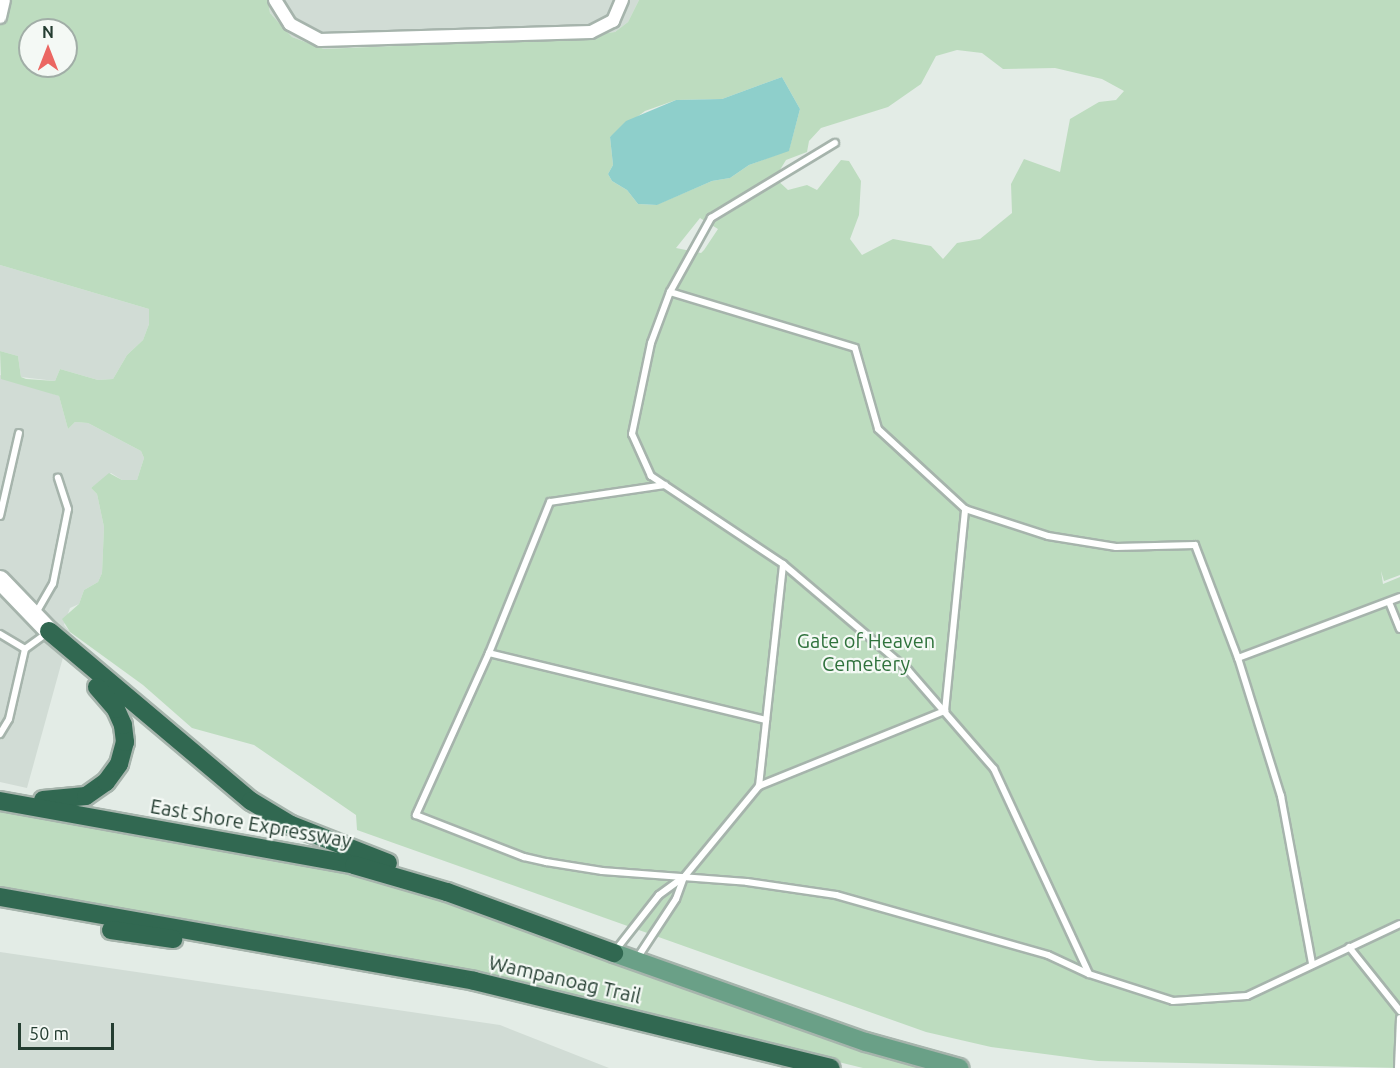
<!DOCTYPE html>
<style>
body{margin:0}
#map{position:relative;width:1400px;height:1068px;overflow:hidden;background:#e3ece6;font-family:Ubuntu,sans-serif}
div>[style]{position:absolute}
.built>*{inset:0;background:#d1dcd5}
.green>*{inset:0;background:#bddcbf}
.water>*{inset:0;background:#8ecfcb}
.roads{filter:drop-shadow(2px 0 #a6b4ac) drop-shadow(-2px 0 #a6b4ac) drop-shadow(0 2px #a6b4ac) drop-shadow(0 -2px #a6b4ac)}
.service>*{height:6px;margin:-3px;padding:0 3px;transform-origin:3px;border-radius:3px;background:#fff}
.minor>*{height:12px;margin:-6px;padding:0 6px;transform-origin:6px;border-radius:6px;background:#fff}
.secondary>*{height:18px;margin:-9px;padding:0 9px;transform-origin:9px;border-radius:9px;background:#fff}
.primary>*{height:18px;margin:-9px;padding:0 9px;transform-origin:9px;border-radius:9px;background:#6aa087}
.motorway>*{height:18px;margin:-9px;padding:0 9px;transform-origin:9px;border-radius:9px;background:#316851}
span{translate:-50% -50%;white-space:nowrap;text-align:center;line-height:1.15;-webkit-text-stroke:4.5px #f4f9f5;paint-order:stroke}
.park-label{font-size:20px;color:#2f723c}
.street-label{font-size:20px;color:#243d31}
.north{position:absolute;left:18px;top:18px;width:60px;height:60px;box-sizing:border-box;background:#f4f9f5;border:2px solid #a1aea7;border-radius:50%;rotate:0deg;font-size:16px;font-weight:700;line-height:24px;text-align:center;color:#243d31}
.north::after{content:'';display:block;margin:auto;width:21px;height:27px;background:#eb6762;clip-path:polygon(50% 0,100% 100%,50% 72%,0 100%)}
.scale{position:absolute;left:18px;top:1023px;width:96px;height:27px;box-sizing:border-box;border:3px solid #243d31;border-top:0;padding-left:8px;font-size:18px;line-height:21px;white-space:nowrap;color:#243d31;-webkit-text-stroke:4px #f4f9f5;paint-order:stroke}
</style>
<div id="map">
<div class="built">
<div style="clip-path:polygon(268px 0,639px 0,628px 22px,615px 32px,556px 39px,324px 49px,292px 37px,270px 13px)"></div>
<div style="clip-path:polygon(0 265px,149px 309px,149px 324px,143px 340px,127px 355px,113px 379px,98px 380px,60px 369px,55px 381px,21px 377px,18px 356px,0 351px)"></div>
<div style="clip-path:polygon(0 375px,59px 396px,68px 429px,75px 422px,88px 423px,141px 451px,144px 458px,137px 480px,122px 480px,111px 473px,91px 488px,97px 494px,104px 527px,102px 573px,98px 582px,84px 590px,79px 604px,70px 608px,64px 625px,70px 632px,27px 788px,0 782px)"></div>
<div style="clip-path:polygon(0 952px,500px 1025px,609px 1068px,0 1068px)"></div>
</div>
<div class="green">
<div style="clip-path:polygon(evenodd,3px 0,268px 0,270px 13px,292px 37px,324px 49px,556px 39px,615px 32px,628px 22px,639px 0,1400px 0,1400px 575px,1384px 581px,1381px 571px,1383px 584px,1400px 577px,1400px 1068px,1098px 1061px,991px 1047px,926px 1032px,357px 830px,356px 815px,254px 745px,192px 728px,143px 685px,70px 632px,62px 619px,79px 604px,84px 590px,98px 582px,102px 573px,104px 527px,97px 494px,91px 488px,109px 473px,122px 480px,137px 480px,144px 458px,141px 451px,88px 423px,75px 422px,68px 429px,59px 396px,1px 379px,0 351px,18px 356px,21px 377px,26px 379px,55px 381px,60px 369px,98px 380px,113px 379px,127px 355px,143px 340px,149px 324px,149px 309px,0 265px,0 12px,3px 0,30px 30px,66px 30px,66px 66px,30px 66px,30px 30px,3px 0,957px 50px,982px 53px,1003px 69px,1055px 68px,1102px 79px,1124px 91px,1116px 100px,1099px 102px,1070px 119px,1060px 172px,1024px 159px,1011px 184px,1012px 213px,980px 239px,957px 243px,943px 259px,931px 246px,893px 239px,862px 255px,850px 239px,859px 215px,861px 181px,849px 161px,841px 160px,817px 190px,807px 185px,788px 190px,775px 178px,786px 160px,807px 152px,809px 141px,821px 128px,888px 107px,921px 84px,936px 56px,957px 50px,3px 0,782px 77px,800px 109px,789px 150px,749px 165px,730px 178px,712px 181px,656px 205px,638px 204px,627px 190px,612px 181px,608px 174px,613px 165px,610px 137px,645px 111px,676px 100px,722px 99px,782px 77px,3px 0,700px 218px,718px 229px,704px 250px,701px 253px,676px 248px,700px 218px)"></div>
<div style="clip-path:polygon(0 809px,363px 876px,449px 901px,920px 1068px,863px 1068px,475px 973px,0 889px)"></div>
</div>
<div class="water">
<div style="clip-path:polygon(782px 77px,800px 109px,789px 151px,749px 165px,730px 178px,712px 181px,657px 205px,638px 204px,627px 190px,612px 181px,608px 174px,613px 165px,610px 137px,626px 121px,676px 100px,722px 99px)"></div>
</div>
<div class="roads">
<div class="service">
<div style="left:670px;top:292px;width:193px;rotate:16.8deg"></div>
<div style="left:855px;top:348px;width:84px;rotate:74.1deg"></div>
<div style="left:878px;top:429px;width:118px;rotate:42.6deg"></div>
<div style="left:965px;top:509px;width:87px;rotate:18deg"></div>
<div style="left:1048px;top:536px;width:69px;rotate:9.2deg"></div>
<div style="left:1116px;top:547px;width:79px;rotate:-1.5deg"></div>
<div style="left:1195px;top:545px;width:121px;rotate:69.2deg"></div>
<div style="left:1238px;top:658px;width:145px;rotate:72.7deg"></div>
<div style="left:1281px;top:796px;width:171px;rotate:79.5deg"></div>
<div style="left:665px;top:485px;width:116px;rotate:171.6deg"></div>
<div style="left:550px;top:502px;width:163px;rotate:112deg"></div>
<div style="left:489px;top:653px;width:178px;rotate:114.3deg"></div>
<div style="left:416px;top:815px;width:116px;rotate:21.3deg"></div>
<div style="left:524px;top:857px;width:23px;rotate:13deg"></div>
<div style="left:546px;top:862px;width:57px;rotate:9.1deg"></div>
<div style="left:602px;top:871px;width:145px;rotate:4.3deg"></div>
<div style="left:747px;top:882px;width:90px;rotate:8.3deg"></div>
<div style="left:836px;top:895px;width:220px;rotate:15.8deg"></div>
<div style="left:1048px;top:955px;width:45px;rotate:24.9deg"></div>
<div style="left:1089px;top:974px;width:88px;rotate:17.8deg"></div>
<div style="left:1173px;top:1001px;width:74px;rotate:-3.9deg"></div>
<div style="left:1247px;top:996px;width:169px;rotate:-25.2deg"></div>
<div style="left:0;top:516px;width:85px;rotate:-77.1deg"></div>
<div style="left:783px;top:564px;width:164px;rotate:40.3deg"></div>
<div style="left:908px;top:670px;width:131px;rotate:49deg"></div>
<div style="left:994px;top:769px;width:226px;rotate:65.1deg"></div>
<div style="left:1389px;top:602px;width:29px;rotate:68deg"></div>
<div style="left:36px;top:613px;width:34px;rotate:-60deg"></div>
<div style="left:53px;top:584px;width:76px;rotate:-78.7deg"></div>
<div style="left:68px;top:509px;width:33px;rotate:-108deg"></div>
<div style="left:0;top:634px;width:29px;rotate:31deg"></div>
<div style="left:489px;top:653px;width:285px;rotate:13.6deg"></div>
<div style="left:1238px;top:658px;width:173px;rotate:-20.6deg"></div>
<div style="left:0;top:734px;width:17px;rotate:-59deg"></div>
<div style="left:9px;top:719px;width:72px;rotate:-77.1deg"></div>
<div style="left:25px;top:649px;width:27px;rotate:-36deg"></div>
<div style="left:759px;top:786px;width:201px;rotate:-22deg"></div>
<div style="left:945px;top:711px;width:203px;rotate:-84.3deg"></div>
<div style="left:684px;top:877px;width:118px;rotate:-50.5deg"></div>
<div style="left:759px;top:786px;width:223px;rotate:-83.8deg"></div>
<div style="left:783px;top:564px;width:159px;rotate:-146.3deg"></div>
<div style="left:651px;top:476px;width:46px;rotate:-114.3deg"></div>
<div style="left:632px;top:434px;width:93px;rotate:-78.2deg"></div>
<div style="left:651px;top:343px;width:54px;rotate:-69.6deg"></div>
<div style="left:670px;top:292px;width:85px;rotate:-61deg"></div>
<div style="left:711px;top:218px;width:145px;rotate:-31.2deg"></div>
<div style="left:1349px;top:947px;width:82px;rotate:51.4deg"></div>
<div style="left:615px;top:951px;width:71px;rotate:-51.8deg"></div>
<div style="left:659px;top:895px;width:31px;rotate:-36deg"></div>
<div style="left:684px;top:877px;width:23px;rotate:110deg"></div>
<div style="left:676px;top:899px;width:73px;rotate:123.3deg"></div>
<div style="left:1398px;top:1068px;width:50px;rotate:-87.7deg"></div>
</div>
<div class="minor">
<div style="left:275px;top:0;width:28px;rotate:58deg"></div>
<div style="left:290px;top:24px;width:34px;rotate:28deg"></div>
<div style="left:320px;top:40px;width:271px;rotate:-1.7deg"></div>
<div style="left:591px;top:32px;width:25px;rotate:-27deg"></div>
<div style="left:613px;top:21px;width:23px;rotate:-67deg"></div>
<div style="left:0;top:17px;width:17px;rotate:-77deg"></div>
</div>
<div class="secondary">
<div style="left:0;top:580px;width:71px;rotate:46.1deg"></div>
</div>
<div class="primary">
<div style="left:614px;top:953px;width:267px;rotate:19.5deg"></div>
<div style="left:866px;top:1042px;width:97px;rotate:15.6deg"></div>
</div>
<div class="motorway">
<div style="left:49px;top:631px;width:264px;rotate:40.1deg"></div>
<div style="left:251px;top:801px;width:47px;rotate:31deg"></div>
<div style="left:291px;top:825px;width:104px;rotate:21.4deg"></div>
<div style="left:43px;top:800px;width:43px;rotate:-5.3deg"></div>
<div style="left:86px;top:796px;width:24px;rotate:-35deg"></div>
<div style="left:106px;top:782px;width:22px;rotate:-54deg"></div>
<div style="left:119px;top:764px;width:23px;rotate:-75deg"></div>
<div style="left:125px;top:742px;width:17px;rotate:-97deg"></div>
<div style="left:123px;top:725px;width:17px;rotate:-114deg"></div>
<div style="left:116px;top:709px;width:29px;rotate:-131deg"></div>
<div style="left:0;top:801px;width:360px;rotate:10.2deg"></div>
<div style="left:354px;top:865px;width:97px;rotate:16.2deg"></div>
<div style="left:447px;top:892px;width:178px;rotate:20.1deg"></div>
<div style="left:0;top:897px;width:481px;rotate:10deg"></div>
<div style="left:474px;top:981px;width:367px;rotate:13.7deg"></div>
<div style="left:111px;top:930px;width:63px;rotate:8.3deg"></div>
</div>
</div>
<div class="park-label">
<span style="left:866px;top:652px">Gate of Heaven<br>Cemetery</span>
</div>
<div class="street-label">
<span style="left:251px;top:823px;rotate:10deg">East Shore Expressway</span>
<span style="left:565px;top:979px;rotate:13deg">Wampanoag Trail</span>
</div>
<div class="north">N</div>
<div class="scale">50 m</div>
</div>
